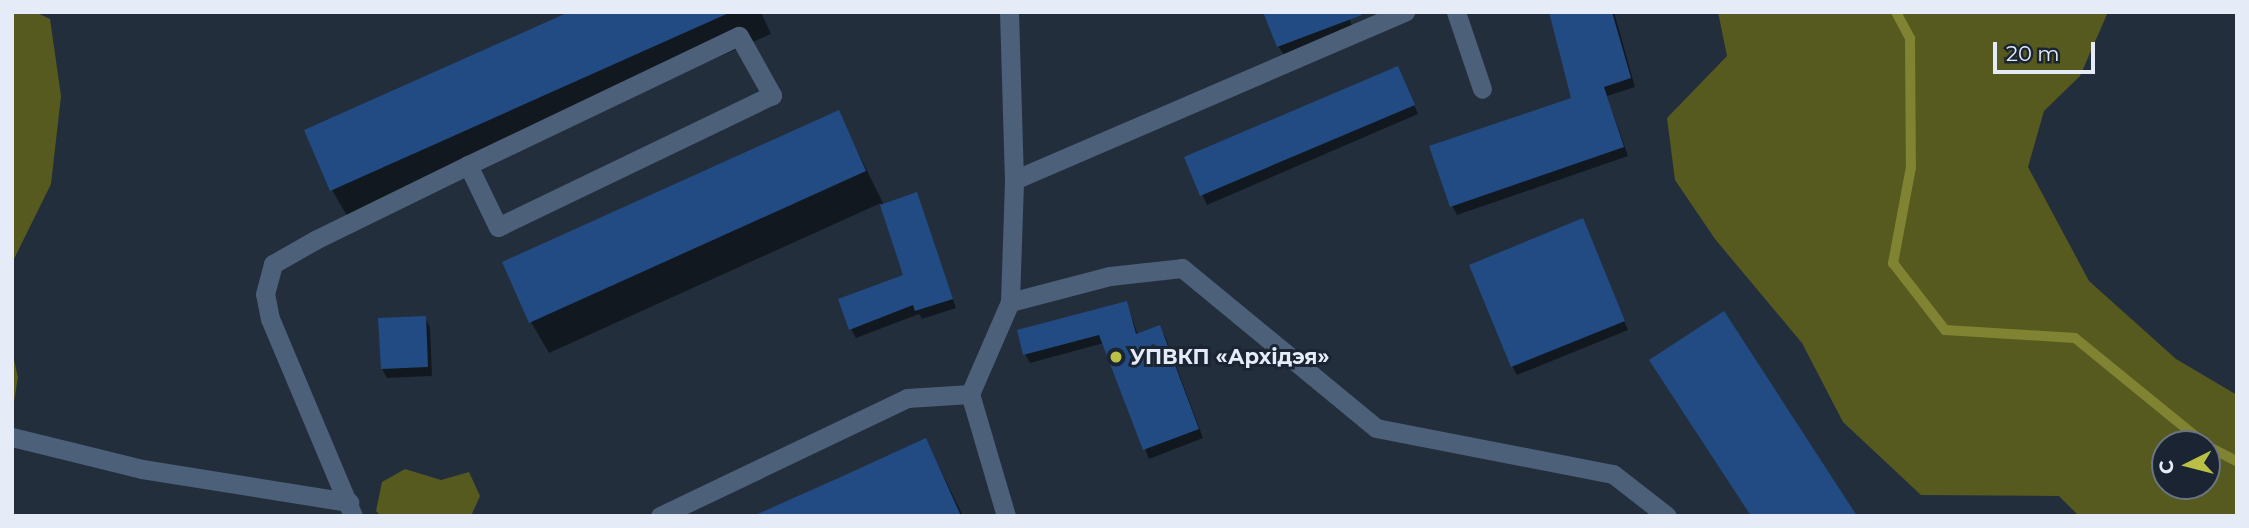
<!DOCTYPE html>
<meta charset="utf-8">
<style>
body{margin:0}
#map{position:relative;width:2249px;height:528px;overflow:hidden;background:#232e3d;font-family:Montserrat,sans-serif}
div>[style]{position:absolute}
.green>*{inset:0;background:#575a1e}
.shadow>*{inset:0;background:#0007}
.stream>*{height:10px;margin:-5px;padding:0 5px;transform-origin:5px;border-radius:5px;background:#808432}
.building>*{inset:0;background:#224b83}
.service>*{height:19px;margin:-9.5px;padding:0 9.5px;transform-origin:9.5px;border-radius:9.5px;background:#4d6079}
.dots>*{width:19px;height:19px;translate:-50% -50%;box-sizing:border-box;border:4px solid #1a2433;border-radius:50%}
span{translate:-50% -50%;white-space:nowrap;text-align:center;line-height:1.15;-webkit-text-stroke:6px #1a2433;paint-order:stroke}
.poi-label{font-size:21px;color:#e5ecf7;font-weight:700}
.left{translate:0 -50%;text-align:left}
.frame{position:absolute;inset:0;border:14px solid #e5ecf7;pointer-events:none}
.north{position:absolute;left:2151px;top:430px;width:70px;height:70px;box-sizing:border-box;background:#1a2433;border:2px solid #6b7481;border-radius:50%;rotate:264deg;font-size:19px;font-weight:700;line-height:28px;text-align:center;color:#e5ecf7}
.north::after{content:'';display:block;margin:auto;width:24px;height:32px;background:#bac045;clip-path:polygon(50% 0,100% 100%,50% 72%,0 100%)}
.scale{position:absolute;left:1993px;top:42px;width:102px;height:32px;box-sizing:border-box;border:4px solid #e5ecf7;border-top:0;padding-left:9px;font-size:21px;line-height:24px;white-space:nowrap;color:#e5ecf7;-webkit-text-stroke:5px #1a2433;paint-order:stroke}
</style>
<div id="map">
<div class="green">
<div style="clip-path:polygon(12px 12px,35px 12px,50px 19px,61px 96px,51px 184px,12px 263px)"></div>
<div style="clip-path:polygon(evenodd,1718px 12px,2108px 12px,2080px 76px,2044px 111px,2028px 167px,2089px 281px,2176px 359px,2237px 395px,2237px 516px,2079px 516px,2059px 496px,1921px 495px,1843px 422px,1802px 343px,1715px 239px,1675px 180px,1667px 118px,1727px 56px,1718px 12px,2165px 444px,2207px 444px,2207px 486px,2165px 486px,2165px 444px)"></div>
<div style="clip-path:polygon(12px 352px,18px 377px,12px 414px)"></div>
<div style="clip-path:polygon(405px 469px,441px 480px,469px 472px,480px 496px,471px 516px,381px 516px,376px 511px,382px 482px)"></div>
</div>
<div class="shadow">
<div style="clip-path:polygon(573px 12px,761px 12px,771px 34px,350px 221px,332px 190px)"></div>
<div style="clip-path:polygon(1347px 12px,1353px 28px,1284px 55px,1278px 46px)"></div>
<div style="clip-path:polygon(1551px 12px,1614px 12px,1635px 87px,1607px 96px,1628px 156px,1457px 215px,1452px 206px,1573px 99px)"></div>
<div style="clip-path:polygon(1402px 77px,1418px 114px,1207px 205px,1186px 158px)"></div>
<div style="clip-path:polygon(838px 112px,884px 205px,916px 194px,956px 308px,922px 319px,919px 314px,856px 338px,851px 329px,905px 276px,881px 203px,549px 353px,531px 322px)"></div>
<div style="clip-path:polygon(1582px 220px,1628px 330px,1517px 375px,1512px 366px)"></div>
<div style="clip-path:polygon(1127px 303px,1138px 336px,1159px 328px,1165px 336px,1203px 438px,1149px 459px,1104px 343px,1030px 363px,1025px 354px)"></div>
<div style="clip-path:polygon(425px 318px,430px 327px,432px 376px,387px 378px,382px 369px)"></div>
<div style="clip-path:polygon(926px 440px,963px 516px,759px 516px)"></div>
</div>
<div class="stream">
<div style="left:1896px;top:12px;width:30px;rotate:62deg"></div>
<div style="left:1910px;top:38px;width:129px;rotate:89.6deg"></div>
<div style="left:1911px;top:167px;width:98px;rotate:100.6deg"></div>
<div style="left:1893px;top:263px;width:85px;rotate:52.2deg"></div>
<div style="left:1945px;top:330px;width:130px;rotate:3.5deg"></div>
<div style="left:2075px;top:338px;width:168px;rotate:39.2deg"></div>
<div style="left:2207px;top:446px;width:34px;rotate:27deg"></div>
</div>
<div class="building">
<div style="clip-path:polygon(569px 12px,731px 12px,330px 191px,304px 130px)"></div>
<div style="clip-path:polygon(1263px 12px,1361px 12px,1362px 15px,1277px 47px)"></div>
<div style="clip-path:polygon(1549px 12px,1612px 12px,1631px 78px,1604px 87px,1624px 147px,1450px 207px,1429px 146px,1571px 98px)"></div>
<div style="clip-path:polygon(1398px 66px,1415px 105px,1200px 196px,1184px 157px)"></div>
<div style="clip-path:polygon(839px 110px,866px 171px,529px 323px,502px 262px)"></div>
<div style="clip-path:polygon(917px 192px,953px 299px,915px 311px,913px 305px,849px 330px,838px 299px,903px 275px,880px 205px)"></div>
<div style="clip-path:polygon(1583px 218px,1625px 321px,1511px 367px,1469px 265px)"></div>
<div style="clip-path:polygon(1127px 301px,1136px 334px,1160px 325px,1199px 429px,1143px 450px,1099px 335px,1023px 355px,1017px 330px)"></div>
<div style="clip-path:polygon(1724px 311px,1857px 516px,1751px 516px,1649px 360px)"></div>
<div style="clip-path:polygon(426px 316px,428px 367px,381px 369px,378px 318px)"></div>
<div style="clip-path:polygon(926px 438px,961px 516px,753px 516px,843px 476px)"></div>
</div>
<div class="service">
<div style="left:1009px;top:12px;width:168px;rotate:88.3deg"></div>
<div style="left:1456px;top:12px;width:81px;rotate:71.3deg"></div>
<div style="left:1010px;top:302px;width:103px;rotate:-14.6deg"></div>
<div style="left:1110px;top:276px;width:72px;rotate:-6.3deg"></div>
<div style="left:1182px;top:268px;width:251px;rotate:39.5deg"></div>
<div style="left:1376px;top:428px;width:241px;rotate:11deg"></div>
<div style="left:1613px;top:474px;width:68px;rotate:37.9deg"></div>
<div style="left:12px;top:437px;width:134px;rotate:13.8deg"></div>
<div style="left:142px;top:469px;width:210px;rotate:9.1deg"></div>
<div style="left:353px;top:516px;width:214px;rotate:-112.8deg"></div>
<div style="left:270px;top:319px;width:25px;rotate:-101deg"></div>
<div style="left:265px;top:294px;width:31px;rotate:-75deg"></div>
<div style="left:273px;top:264px;width:48px;rotate:-29.7deg"></div>
<div style="left:315px;top:240px;width:170px;rotate:-26.1deg"></div>
<div style="left:468px;top:165px;width:300px;rotate:-25.5deg"></div>
<div style="left:739px;top:36px;width:68px;rotate:60.8deg"></div>
<div style="left:772px;top:95px;width:304px;rotate:154.3deg"></div>
<div style="left:498px;top:227px;width:69px;rotate:-115.8deg"></div>
<div style="left:660px;top:516px;width:274px;rotate:-25.5deg"></div>
<div style="left:907px;top:398px;width:63px;rotate:-3.6deg"></div>
<div style="left:1006px;top:516px;width:127px;rotate:-106.4deg"></div>
<div style="left:970px;top:394px;width:100px;rotate:-66.5deg"></div>
<div style="left:1010px;top:302px;width:122px;rotate:-88.1deg"></div>
<div style="left:1014px;top:180px;width:426px;rotate:-23.3deg"></div>
</div>
<div class="dots">
<div style="left:1116px;top:357px;background:#bac045"></div>
</div>
<div class="poi-label">
<span class="left" style="left:1130px;top:357px">УПВКП «Архідэя»</span>
</div>
<div class="frame"></div>
<div class="north">С</div>
<div class="scale">20 m</div>
</div>
